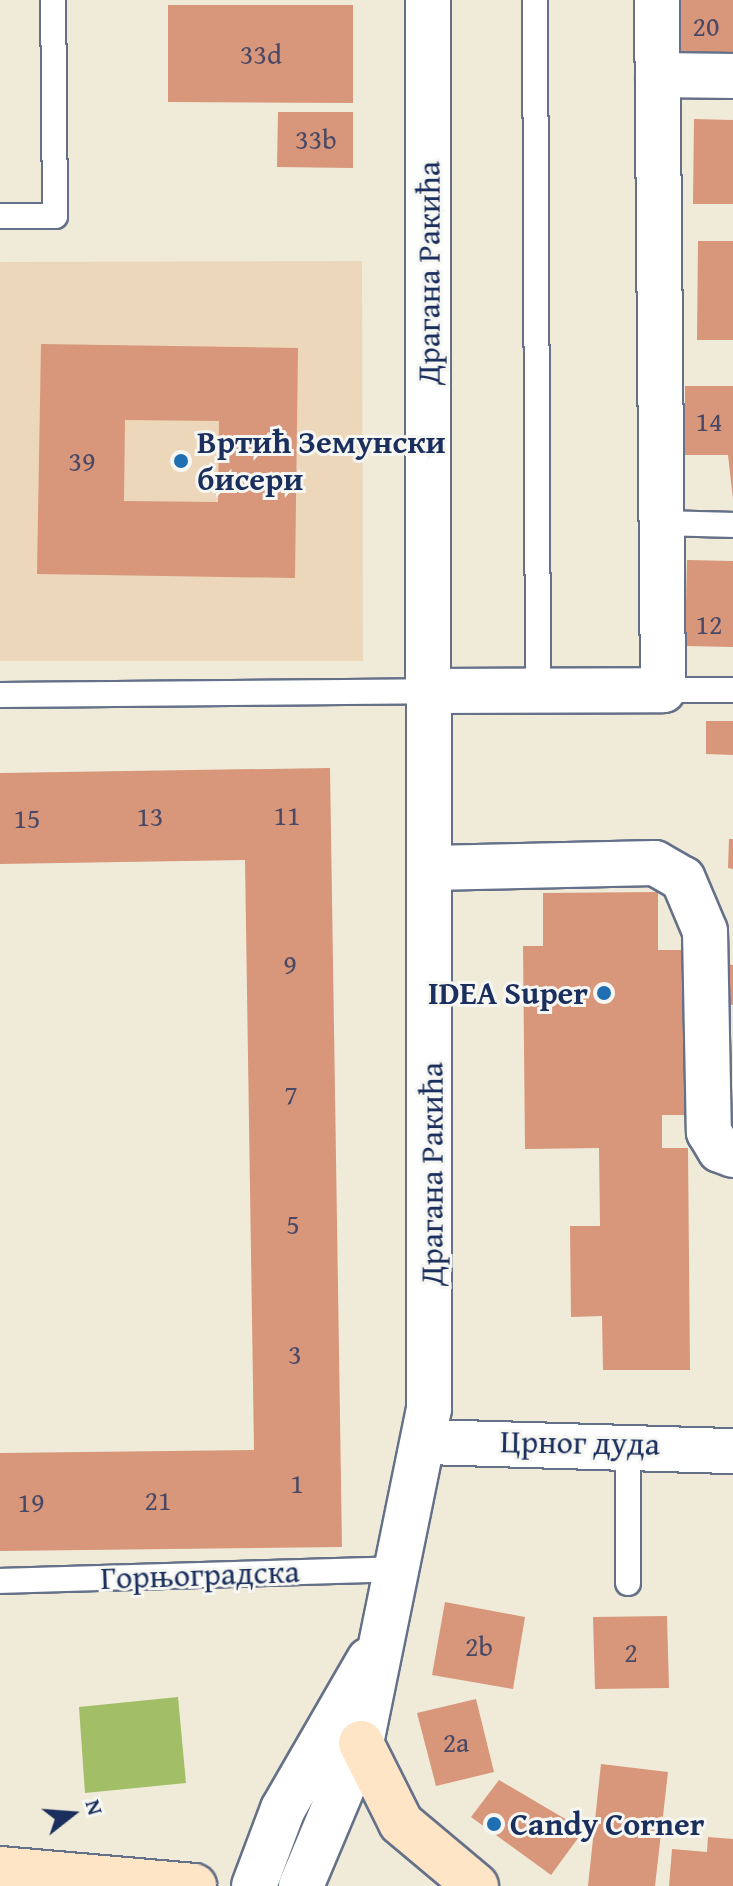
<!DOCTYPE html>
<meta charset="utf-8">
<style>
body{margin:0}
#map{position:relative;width:733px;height:1886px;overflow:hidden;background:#efebd8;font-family:"Gentium Book Plus",serif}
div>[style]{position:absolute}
.built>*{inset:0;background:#edd7bb}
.green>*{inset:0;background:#a2be66}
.building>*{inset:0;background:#d8967a}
.roads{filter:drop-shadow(2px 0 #657189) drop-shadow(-2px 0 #657189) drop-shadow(0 2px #657189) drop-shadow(0 -2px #657189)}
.lane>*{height:24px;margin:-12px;padding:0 12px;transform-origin:12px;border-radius:12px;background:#fff}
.street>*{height:44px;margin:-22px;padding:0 22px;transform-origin:22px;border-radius:22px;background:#fff}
.secondary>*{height:44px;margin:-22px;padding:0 22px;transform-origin:22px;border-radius:22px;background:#fde5c5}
.dots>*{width:22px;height:22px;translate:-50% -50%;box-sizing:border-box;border:4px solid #f6f6f2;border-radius:50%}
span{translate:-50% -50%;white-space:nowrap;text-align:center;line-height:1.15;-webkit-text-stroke:6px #f6f6f2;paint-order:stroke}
.number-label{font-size:28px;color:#4a4965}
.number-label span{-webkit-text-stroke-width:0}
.street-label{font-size:32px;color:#1b2f5e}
.poi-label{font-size:32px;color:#1b2f5e;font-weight:700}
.left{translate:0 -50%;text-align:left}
.right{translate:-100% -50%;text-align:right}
.north{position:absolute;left:32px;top:1774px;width:80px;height:80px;-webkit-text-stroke:6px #f6f6f2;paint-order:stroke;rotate:73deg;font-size:22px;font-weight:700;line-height:32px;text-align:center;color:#1b2f5e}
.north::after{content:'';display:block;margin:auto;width:28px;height:36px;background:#1b2f5e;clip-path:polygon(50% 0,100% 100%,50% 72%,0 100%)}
</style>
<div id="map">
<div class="built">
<div style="clip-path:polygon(362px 261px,363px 661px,0 661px,0 262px)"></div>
</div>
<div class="green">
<div style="clip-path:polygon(178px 1697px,186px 1783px,85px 1793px,79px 1707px)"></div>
</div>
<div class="building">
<div style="clip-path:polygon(679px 0,733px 0,733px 53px,678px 53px)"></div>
<div style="clip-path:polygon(168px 5px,353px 5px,353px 103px,168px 102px)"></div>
<div style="clip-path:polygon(278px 112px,353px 112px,353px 168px,277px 167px)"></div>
<div style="clip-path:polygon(694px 119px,733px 120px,733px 204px,693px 204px)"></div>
<div style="clip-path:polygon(698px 241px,733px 241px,733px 340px,697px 340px)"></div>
<div style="clip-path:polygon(evenodd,41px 344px,298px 348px,295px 578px,37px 574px,41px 344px,125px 420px,219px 421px,218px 502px,124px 501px,125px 420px)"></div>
<div style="clip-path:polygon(685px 386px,733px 386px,733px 499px,728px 455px,685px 455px)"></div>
<div style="clip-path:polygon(687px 560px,733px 561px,733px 647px,685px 646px)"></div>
<div style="clip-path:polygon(706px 721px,733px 721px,733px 755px,706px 754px)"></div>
<div style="clip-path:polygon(330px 768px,342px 1547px,0 1551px,0 1453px,254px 1450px,245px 860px,0 864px,0 773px)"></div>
<div style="clip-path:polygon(729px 839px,733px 839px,733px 869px,728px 868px)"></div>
<div style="clip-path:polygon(658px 892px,658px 950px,686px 950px,686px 1115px,662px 1115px,662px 1148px,688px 1148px,690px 1370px,603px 1370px,602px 1316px,571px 1317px,570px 1226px,600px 1226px,599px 1148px,525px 1149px,523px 946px,543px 946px,543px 893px)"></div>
<div style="clip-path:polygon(725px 964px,733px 965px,733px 1005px,721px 1003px)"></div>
<div style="clip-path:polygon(445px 1602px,525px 1617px,513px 1689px,432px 1675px)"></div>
<div style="clip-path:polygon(667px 1616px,669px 1688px,595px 1689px,593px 1617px)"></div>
<div style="clip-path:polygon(476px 1699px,494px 1772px,436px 1786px,417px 1713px)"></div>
<div style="clip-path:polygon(601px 1764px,668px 1772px,655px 1886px,588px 1886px)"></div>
<div style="clip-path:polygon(499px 1780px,584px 1830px,551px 1875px,471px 1817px)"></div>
<div style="clip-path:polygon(708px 1837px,733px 1839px,733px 1886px,669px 1886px,672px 1849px,707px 1852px)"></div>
</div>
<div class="roads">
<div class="lane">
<div style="left:535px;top:0;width:690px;rotate:89.75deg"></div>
<div style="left:0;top:216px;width:55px"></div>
<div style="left:55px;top:216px;width:216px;rotate:-90.5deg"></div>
<div style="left:663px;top:523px;width:70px;rotate:1.6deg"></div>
<div style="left:663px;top:690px;width:70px"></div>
<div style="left:0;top:695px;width:431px;rotate:-0.5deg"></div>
<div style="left:0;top:1581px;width:400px;rotate:-1.7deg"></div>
<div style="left:628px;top:1583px;width:140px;rotate:-90deg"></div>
</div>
<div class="street">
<div style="left:658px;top:75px;width:75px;rotate:0.8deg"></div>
<div style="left:431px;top:691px;width:232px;rotate:-0.2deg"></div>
<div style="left:663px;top:690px;width:690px;rotate:-90.5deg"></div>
<div style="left:431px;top:868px;width:224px;rotate:-1.3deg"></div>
<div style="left:655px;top:863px;width:32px;rotate:30deg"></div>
<div style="left:683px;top:879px;width:56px;rotate:67.1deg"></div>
<div style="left:705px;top:931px;width:201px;rotate:88.9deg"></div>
<div style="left:709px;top:1132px;width:21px;rotate:59deg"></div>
<div style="left:720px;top:1150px;width:14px;rotate:21deg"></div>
<div style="left:426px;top:1442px;width:307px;rotate:1.7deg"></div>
<div style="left:254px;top:1886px;width:82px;rotate:-69.4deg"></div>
<div style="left:283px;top:1809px;width:172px;rotate:-60deg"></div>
<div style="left:301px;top:1886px;width:155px;rotate:-67.2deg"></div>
<div style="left:361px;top:1743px;width:341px;rotate:-78.5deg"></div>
<div style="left:429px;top:1409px;width:1409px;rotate:-90.04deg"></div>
</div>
<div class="secondary">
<div style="left:361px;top:1743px;width:89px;rotate:63.4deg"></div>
<div style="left:401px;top:1823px;width:98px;rotate:40deg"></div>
<div style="left:0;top:1869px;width:195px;rotate:5deg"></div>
</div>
</div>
<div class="dots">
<div style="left:181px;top:461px;background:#1f6fb2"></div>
<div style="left:604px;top:993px;background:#1f6fb2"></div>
<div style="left:494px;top:1824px;background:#1f6fb2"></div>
</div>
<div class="number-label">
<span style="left:706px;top:26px">20</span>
<span style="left:261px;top:54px">33d</span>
<span style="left:316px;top:139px">33b</span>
<span style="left:709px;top:421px">14</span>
<span style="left:82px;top:461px">39</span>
<span style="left:709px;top:624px">12</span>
<span style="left:287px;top:815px">11</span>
<span style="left:150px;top:816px">13</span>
<span style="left:27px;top:818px">15</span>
<span style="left:290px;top:964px">9</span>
<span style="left:291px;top:1094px">7</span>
<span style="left:293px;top:1224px">5</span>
<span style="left:295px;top:1354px">3</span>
<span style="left:297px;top:1483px">1</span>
<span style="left:158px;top:1500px">21</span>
<span style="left:31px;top:1502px">19</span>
<span style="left:479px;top:1646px">2b</span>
<span style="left:631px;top:1652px">2</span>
<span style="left:456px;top:1742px">2a</span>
</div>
<div class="street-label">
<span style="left:429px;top:273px;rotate:-90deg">Драгана Ракића</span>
<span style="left:432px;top:1174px;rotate:-90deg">Драгана Ракића</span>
<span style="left:580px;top:1443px;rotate:1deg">Црног дуда</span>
<span style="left:200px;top:1575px;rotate:-2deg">Горњоградска</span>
</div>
<div class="poi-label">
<span class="left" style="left:197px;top:461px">Вртић Земунски<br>бисери</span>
<span class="right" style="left:588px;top:993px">IDEA Super</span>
<span class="left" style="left:510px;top:1824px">Candy Corner</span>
</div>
<div class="north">N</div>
</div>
